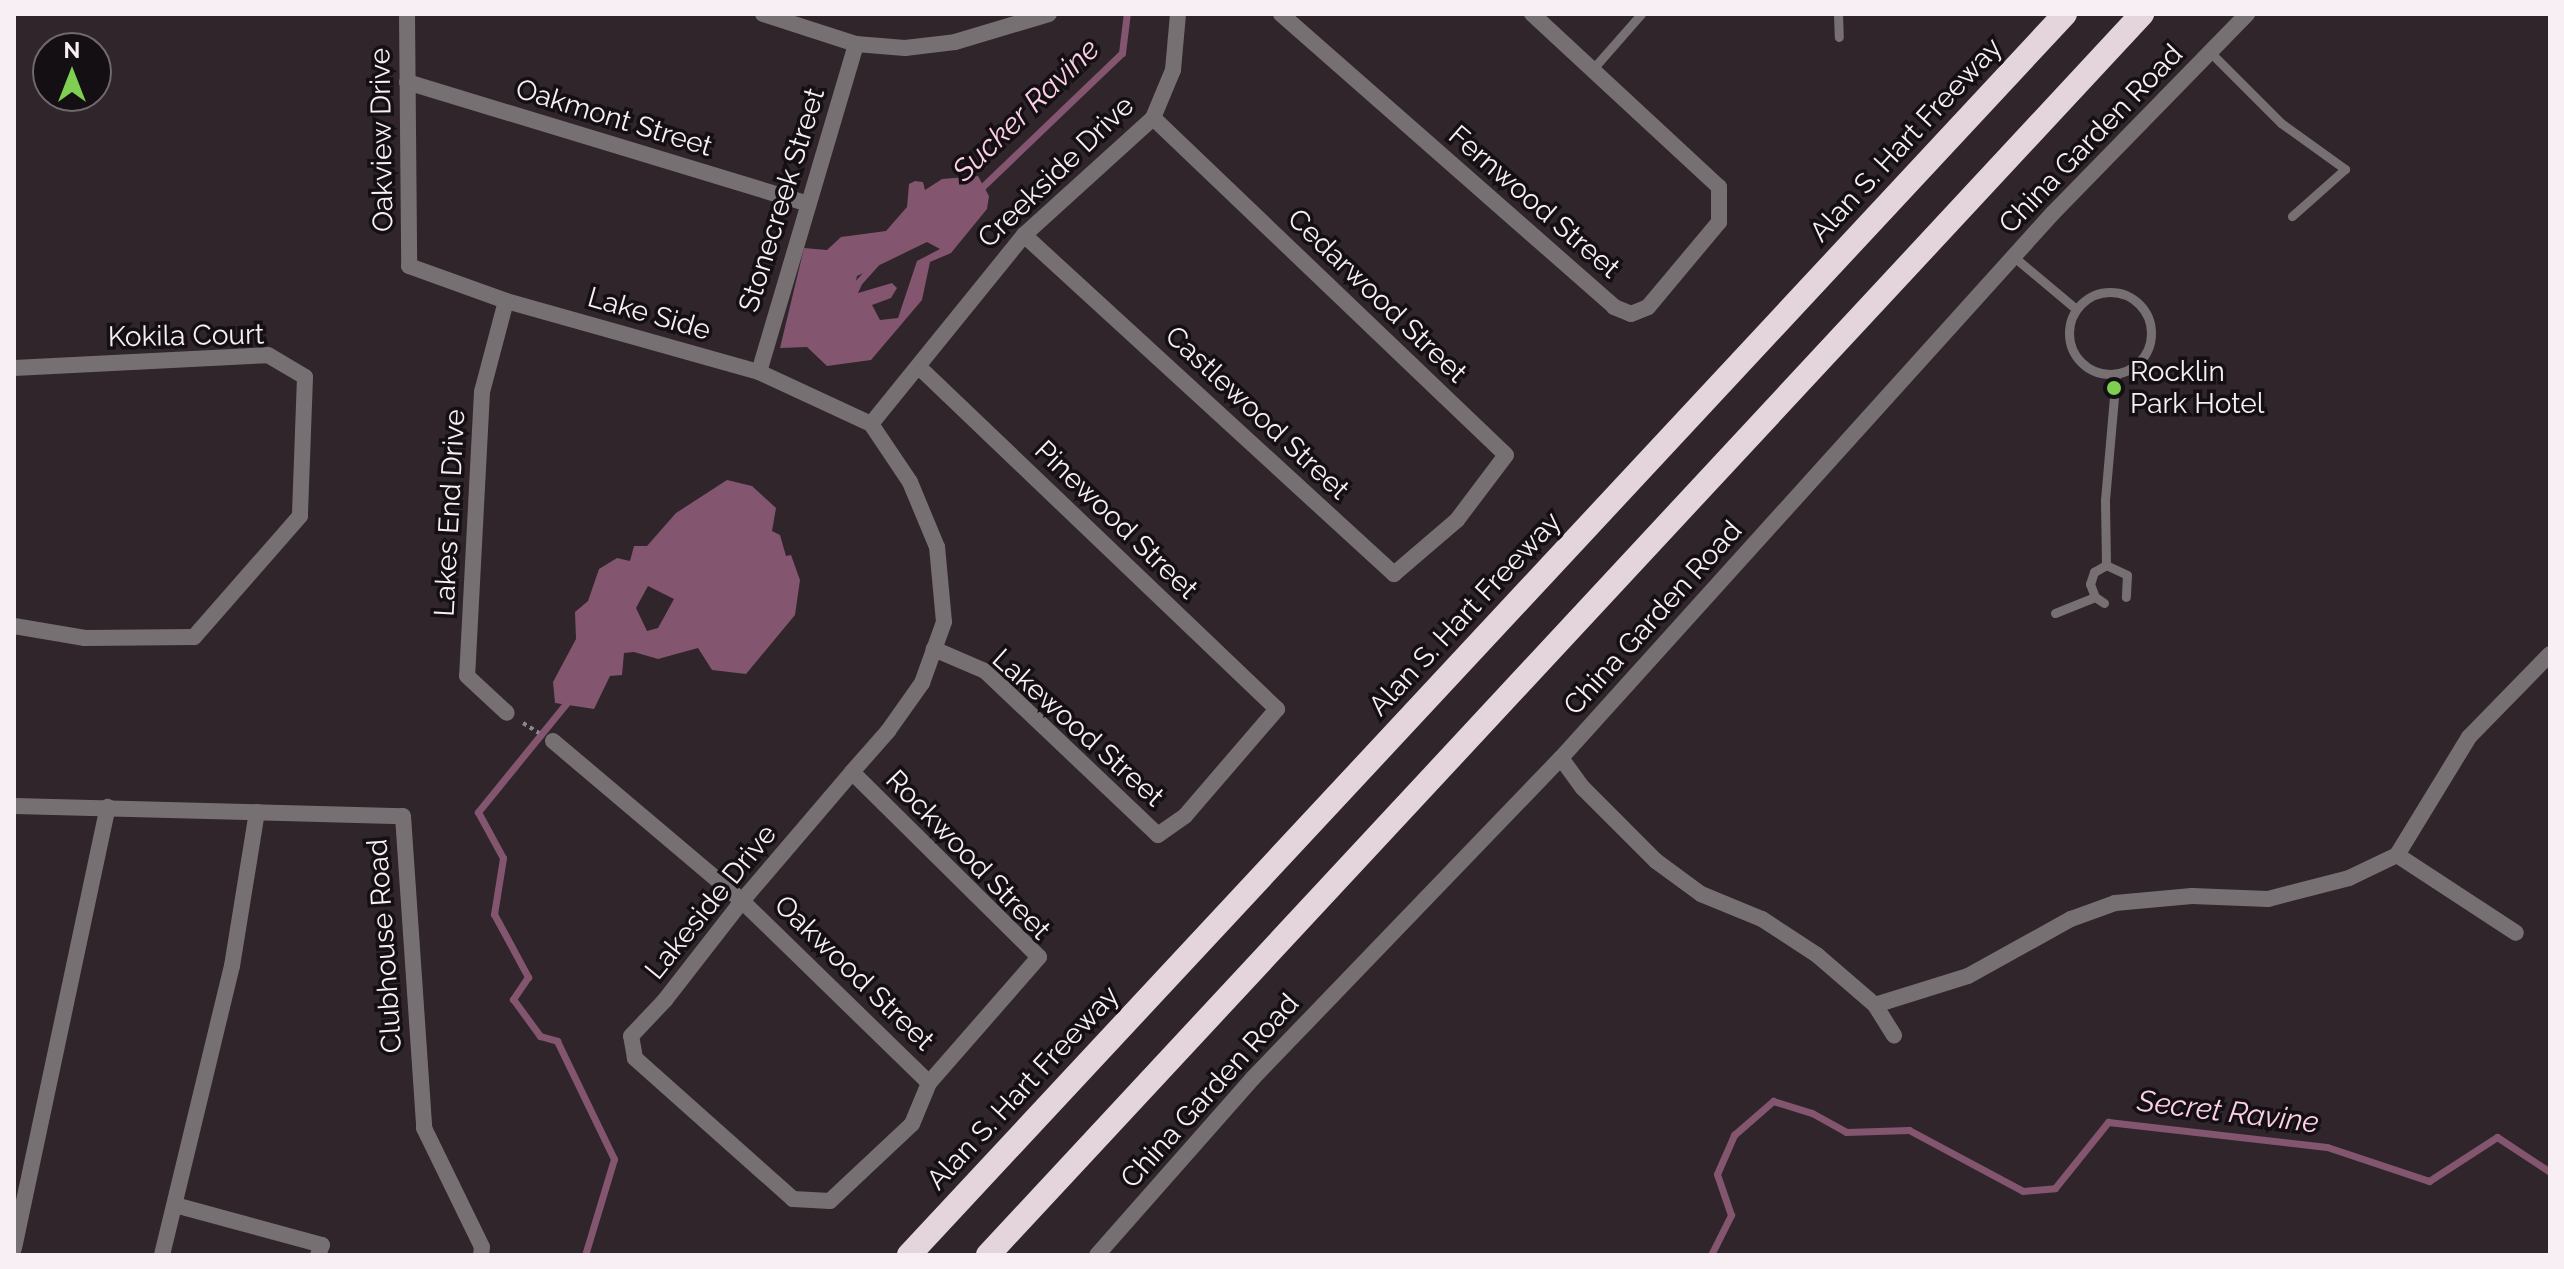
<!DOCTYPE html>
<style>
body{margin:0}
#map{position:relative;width:2564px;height:1269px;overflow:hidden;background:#2f252a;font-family:Raleway,sans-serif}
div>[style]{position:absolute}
.water>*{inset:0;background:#83556e}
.stream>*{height:7px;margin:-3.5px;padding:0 3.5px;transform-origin:3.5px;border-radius:3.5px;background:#83556e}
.path>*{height:4px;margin-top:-2px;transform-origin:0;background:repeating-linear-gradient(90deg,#8f858a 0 4px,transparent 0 8px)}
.service>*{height:9px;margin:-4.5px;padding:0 4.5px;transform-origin:4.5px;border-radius:4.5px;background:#767073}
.service>.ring{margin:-4.5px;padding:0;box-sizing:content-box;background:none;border:9px solid #767073;border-radius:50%}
.minor>*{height:16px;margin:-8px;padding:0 8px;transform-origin:8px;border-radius:8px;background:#767073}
.motorway>*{height:24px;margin:-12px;padding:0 12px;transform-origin:12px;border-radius:12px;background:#e4d5dd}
.dots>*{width:22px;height:22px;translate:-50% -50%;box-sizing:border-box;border:4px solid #140f12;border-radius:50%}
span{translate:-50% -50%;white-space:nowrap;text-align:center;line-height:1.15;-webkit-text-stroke:7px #140f12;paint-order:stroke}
.street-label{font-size:28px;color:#f7eff3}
.poi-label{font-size:28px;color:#f7eff3}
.left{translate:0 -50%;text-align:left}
.water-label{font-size:30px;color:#fed0e8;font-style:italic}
.frame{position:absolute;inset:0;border:16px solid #f7eff3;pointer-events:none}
.north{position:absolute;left:32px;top:32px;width:80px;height:80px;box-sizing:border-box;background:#140f12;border:2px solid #6f696c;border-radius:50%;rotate:0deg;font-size:22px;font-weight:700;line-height:32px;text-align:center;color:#f7eff3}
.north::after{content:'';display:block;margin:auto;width:28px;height:36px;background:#7fd052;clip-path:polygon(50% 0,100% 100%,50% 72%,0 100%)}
</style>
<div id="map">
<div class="water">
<div style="clip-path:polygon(evenodd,978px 176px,989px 196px,987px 209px,951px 253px,930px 262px,922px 300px,871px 360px,827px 366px,807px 347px,780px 348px,804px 248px,827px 250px,841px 237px,886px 231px,907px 207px,909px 184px,915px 181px,923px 182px,925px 190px,942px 179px,978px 176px,927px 242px,940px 249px,917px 261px,898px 318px,880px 320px,872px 305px,891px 298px,897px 288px,892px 283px,858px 293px,864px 280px,856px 281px,857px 276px,927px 242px)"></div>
<div style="clip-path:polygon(evenodd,727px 480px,752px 486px,776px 508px,772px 531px,780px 535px,786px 556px,791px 555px,800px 580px,795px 615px,746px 674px,712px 670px,698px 648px,658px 659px,634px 652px,624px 653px,622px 675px,610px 676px,594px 709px,555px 703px,553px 682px,576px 639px,575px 612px,588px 601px,599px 569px,617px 558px,630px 561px,634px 546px,647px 546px,676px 513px,727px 480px,648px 586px,674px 599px,658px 628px,647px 631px,636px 608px,648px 586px)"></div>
</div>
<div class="stream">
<div style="left:979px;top:190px;width:198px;rotate:-43.8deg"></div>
<div style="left:1122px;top:53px;width:39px;rotate:-83deg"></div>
<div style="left:854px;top:287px;width:39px;rotate:-48deg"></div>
<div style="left:573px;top:695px;width:151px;rotate:129.1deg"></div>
<div style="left:478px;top:812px;width:52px;rotate:61.5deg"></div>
<div style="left:503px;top:858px;width:57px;rotate:99.1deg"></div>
<div style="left:494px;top:914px;width:72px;rotate:61.6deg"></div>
<div style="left:528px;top:977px;width:27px;rotate:124deg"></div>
<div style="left:513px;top:999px;width:46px;rotate:53.9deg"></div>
<div style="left:540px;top:1036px;width:18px;rotate:16deg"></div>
<div style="left:557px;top:1041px;width:131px;rotate:64.2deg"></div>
<div style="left:614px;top:1159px;width:100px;rotate:106.8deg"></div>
<div style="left:1711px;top:1255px;width:45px;rotate:-63.4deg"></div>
<div style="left:1731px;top:1215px;width:43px;rotate:-108.9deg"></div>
<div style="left:1717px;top:1174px;width:43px;rotate:-66.4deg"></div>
<div style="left:1734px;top:1135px;width:52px;rotate:-41.1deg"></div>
<div style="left:1773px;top:1101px;width:41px;rotate:17.1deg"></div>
<div style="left:1812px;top:1113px;width:39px;rotate:29deg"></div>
<div style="left:1846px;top:1132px;width:63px;rotate:-1.8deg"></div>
<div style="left:1909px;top:1130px;width:129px;rotate:28.2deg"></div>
<div style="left:2023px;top:1191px;width:32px;rotate:-5deg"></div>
<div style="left:2055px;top:1188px;width:85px;rotate:-51.2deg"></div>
<div style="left:2108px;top:1122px;width:220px;rotate:6.5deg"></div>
<div style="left:2327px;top:1147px;width:108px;rotate:18.4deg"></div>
<div style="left:2429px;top:1181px;width:81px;rotate:-32.9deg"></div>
<div style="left:2497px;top:1137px;width:64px;rotate:33.4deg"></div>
</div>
<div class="path">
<div style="left:523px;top:723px;width:19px;rotate:32deg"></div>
</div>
<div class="service">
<div style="left:1838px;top:14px;width:23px;rotate:88deg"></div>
<div style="left:2210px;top:52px;width:100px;rotate:45deg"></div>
<div style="left:2281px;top:123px;width:79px;rotate:35.7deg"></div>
<div style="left:2345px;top:169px;width:71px;rotate:138.4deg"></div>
<div style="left:1591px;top:71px;width:76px;rotate:-48.7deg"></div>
<div style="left:2014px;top:257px;width:81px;rotate:40deg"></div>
<div class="ring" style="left:2069px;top:292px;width:73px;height:73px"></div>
<div style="left:2106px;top:565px;width:65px;rotate:-90.9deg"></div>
<div style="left:2105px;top:500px;width:125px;rotate:-85deg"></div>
<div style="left:2104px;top:603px;width:11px;rotate:-146deg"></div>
<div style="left:2095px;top:597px;width:14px;rotate:-111deg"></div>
<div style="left:2090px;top:584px;width:13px;rotate:-72deg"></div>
<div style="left:2094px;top:572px;width:14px;rotate:-30deg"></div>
<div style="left:2106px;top:565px;width:23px;rotate:25deg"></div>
<div style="left:2127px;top:575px;width:22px;rotate:93deg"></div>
<div style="left:2055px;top:613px;width:43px;rotate:-21.8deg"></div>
</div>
<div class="minor">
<div style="left:407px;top:14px;width:252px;rotate:89.5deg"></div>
<div style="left:409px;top:266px;width:103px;rotate:19.8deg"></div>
<div style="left:506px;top:301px;width:263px;rotate:15.7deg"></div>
<div style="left:759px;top:372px;width:123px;rotate:24.9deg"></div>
<div style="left:763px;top:14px;width:98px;rotate:17.9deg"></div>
<div style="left:856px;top:44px;width:49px;rotate:4.7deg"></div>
<div style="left:905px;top:48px;width:50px;rotate:-6.8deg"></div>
<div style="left:955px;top:42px;width:98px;rotate:-16.6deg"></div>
<div style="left:1281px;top:14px;width:444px;rotate:41.3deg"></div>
<div style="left:1614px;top:307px;width:18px;rotate:22deg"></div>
<div style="left:1631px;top:314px;width:18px;rotate:-22deg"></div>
<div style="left:1648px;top:307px;width:111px;rotate:-50.1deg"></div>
<div style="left:1719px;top:222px;width:35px;rotate:-90deg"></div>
<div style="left:1719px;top:187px;width:255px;rotate:-137.2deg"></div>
<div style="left:407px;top:82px;width:416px;rotate:16.9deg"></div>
<div style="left:1024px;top:235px;width:502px;rotate:42.5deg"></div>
<div style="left:1394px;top:574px;width:83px;rotate:-40.6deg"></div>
<div style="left:1457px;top:520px;width:81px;rotate:-53deg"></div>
<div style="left:1506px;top:455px;width:488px;rotate:-136.3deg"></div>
<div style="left:506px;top:301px;width:94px;rotate:104.8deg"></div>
<div style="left:482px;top:392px;width:284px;rotate:93deg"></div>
<div style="left:467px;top:676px;width:54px;rotate:42.8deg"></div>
<div style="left:14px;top:368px;width:254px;rotate:-2.9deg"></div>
<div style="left:268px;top:355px;width:43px;rotate:30.7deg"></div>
<div style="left:305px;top:377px;width:139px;rotate:92.1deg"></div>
<div style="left:300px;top:516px;width:161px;rotate:131.2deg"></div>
<div style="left:194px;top:637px;width:109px;rotate:179.5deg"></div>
<div style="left:85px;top:638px;width:72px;rotate:-170.4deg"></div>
<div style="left:920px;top:368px;width:494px;rotate:43.7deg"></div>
<div style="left:1277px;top:709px;width:141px;rotate:130.7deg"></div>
<div style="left:1185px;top:816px;width:33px;rotate:145deg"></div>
<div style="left:1158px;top:835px;width:238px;rotate:-136.5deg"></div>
<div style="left:985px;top:671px;width:56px;rotate:-156.7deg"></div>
<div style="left:759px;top:372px;width:342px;rotate:-73.5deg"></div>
<div style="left:871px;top:424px;width:243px;rotate:-51deg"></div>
<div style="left:1024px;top:235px;width:174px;rotate:-42.2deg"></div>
<div style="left:1153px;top:118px;width:52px;rotate:-67.4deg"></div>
<div style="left:1173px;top:70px;width:56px;rotate:-84.9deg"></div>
<div style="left:553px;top:741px;width:248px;rotate:40.2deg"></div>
<div style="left:742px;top:901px;width:261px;rotate:44.2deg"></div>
<div style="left:1561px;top:758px;width:37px;rotate:54deg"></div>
<div style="left:1583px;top:788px;width:103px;rotate:45deg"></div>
<div style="left:1656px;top:861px;width:56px;rotate:36.3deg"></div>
<div style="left:1701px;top:894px;width:66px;rotate:22.3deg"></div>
<div style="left:1762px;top:919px;width:66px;rotate:33.2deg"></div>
<div style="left:1817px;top:955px;width:77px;rotate:40.8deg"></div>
<div style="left:1875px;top:1005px;width:36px;rotate:58deg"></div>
<div style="left:852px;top:772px;width:263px;rotate:44.7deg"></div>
<div style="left:1039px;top:957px;width:167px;rotate:131.1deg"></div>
<div style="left:929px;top:1083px;width:44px;rotate:112.5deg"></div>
<div style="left:912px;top:1124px;width:112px;rotate:136.8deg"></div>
<div style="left:830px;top:1201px;width:37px;rotate:-177deg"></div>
<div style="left:793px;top:1199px;width:212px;rotate:-138.3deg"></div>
<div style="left:635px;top:1058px;width:22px;rotate:-100deg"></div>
<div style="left:631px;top:1036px;width:50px;rotate:-46.6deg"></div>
<div style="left:665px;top:1000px;width:125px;rotate:-52.1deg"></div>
<div style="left:742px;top:901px;width:170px;rotate:-49.5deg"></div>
<div style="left:852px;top:772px;width:55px;rotate:-48.7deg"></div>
<div style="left:888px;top:731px;width:59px;rotate:-54.7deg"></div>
<div style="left:922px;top:683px;width:65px;rotate:-70.2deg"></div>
<div style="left:944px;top:622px;width:75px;rotate:-95.3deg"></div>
<div style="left:937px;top:547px;width:70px;rotate:-112.6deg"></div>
<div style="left:910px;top:482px;width:70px;rotate:-123.9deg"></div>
<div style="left:14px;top:806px;width:389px;rotate:1.5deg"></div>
<div style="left:403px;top:816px;width:313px;rotate:86.1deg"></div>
<div style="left:424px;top:1128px;width:132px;rotate:64deg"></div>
<div style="left:482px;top:1247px;width:8px;rotate:97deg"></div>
<div style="left:2397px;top:855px;width:142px;rotate:33.2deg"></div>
<div style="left:1875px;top:1005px;width:97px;rotate:-17.3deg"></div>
<div style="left:1968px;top:976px;width:118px;rotate:-29deg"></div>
<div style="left:2071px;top:919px;width:47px;rotate:-20deg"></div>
<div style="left:2115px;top:903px;width:77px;rotate:-5.2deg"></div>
<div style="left:2192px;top:896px;width:76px;rotate:2.3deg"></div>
<div style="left:2268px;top:899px;width:84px;rotate:-14.5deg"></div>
<div style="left:2349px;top:878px;width:53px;rotate:-25.6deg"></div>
<div style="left:2397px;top:855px;width:138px;rotate:-58.6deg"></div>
<div style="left:2469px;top:737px;width:116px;rotate:-45.7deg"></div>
<div style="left:175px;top:1205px;width:152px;rotate:15.2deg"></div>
<div style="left:322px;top:1245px;width:11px;rotate:112deg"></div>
<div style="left:14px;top:1248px;width:451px;rotate:-78deg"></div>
<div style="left:162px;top:1255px;width:297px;rotate:-76.4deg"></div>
<div style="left:232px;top:966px;width:156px;rotate:-80.8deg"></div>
<div style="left:1097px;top:1255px;width:236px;rotate:-48.6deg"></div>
<div style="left:1253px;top:1078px;width:444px;rotate:-46.1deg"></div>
<div style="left:1561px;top:758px;width:734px;rotate:-47.93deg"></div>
<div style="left:2053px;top:213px;width:278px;rotate:-45.7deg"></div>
</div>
<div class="motorway">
<div style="left:909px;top:1255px;width:1696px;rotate:-47.03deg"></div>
<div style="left:988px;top:1255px;width:1695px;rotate:-47.08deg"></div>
</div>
<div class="dots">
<div style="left:2114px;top:388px;background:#7fd052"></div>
</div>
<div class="street-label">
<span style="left:614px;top:118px;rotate:17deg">Oakmont Street</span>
<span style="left:2091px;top:139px;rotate:-46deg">China Garden Road</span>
<span style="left:382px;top:140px;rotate:-91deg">Oakview Drive</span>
<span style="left:1906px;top:140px;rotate:-47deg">Alan S. Hart Freeway</span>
<span style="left:1056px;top:172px;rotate:-44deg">Creekside Drive</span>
<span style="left:782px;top:200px;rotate:-73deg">Stonecreek Street</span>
<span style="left:1534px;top:202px;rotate:41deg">Fernwood Street</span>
<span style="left:1377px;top:296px;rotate:44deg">Cedarwood Street</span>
<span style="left:649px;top:314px;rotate:16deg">Lake Side</span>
<span style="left:186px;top:336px;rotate:-1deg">Kokila Court</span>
<span style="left:1257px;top:413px;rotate:43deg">Castlewood Street</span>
<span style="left:450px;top:513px;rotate:-87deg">Lakes End Drive</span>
<span style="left:1116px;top:520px;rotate:44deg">Pinewood Street</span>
<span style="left:1465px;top:614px;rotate:-47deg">Alan S. Hart Freeway</span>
<span style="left:1653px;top:618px;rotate:-48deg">China Garden Road</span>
<span style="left:1078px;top:728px;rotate:42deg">Lakewood Street</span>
<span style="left:968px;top:855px;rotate:46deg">Rockwood Street</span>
<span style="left:711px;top:902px;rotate:-51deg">Lakeside Drive</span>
<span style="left:385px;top:946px;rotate:-94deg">Clubhouse Road</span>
<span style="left:854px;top:973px;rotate:44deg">Oakwood Street</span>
<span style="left:1023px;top:1088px;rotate:-47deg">Alan S. Hart Freeway</span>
<span style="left:1210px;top:1091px;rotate:-48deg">China Garden Road</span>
</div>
<div class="poi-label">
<span class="left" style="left:2130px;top:388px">Rocklin<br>Park Hotel</span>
</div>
<div class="water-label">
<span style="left:1026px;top:110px;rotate:-44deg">Sucker Ravine</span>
<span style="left:2228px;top:1112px;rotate:7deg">Secret Ravine</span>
</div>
<div class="frame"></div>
<div class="north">N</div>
</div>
